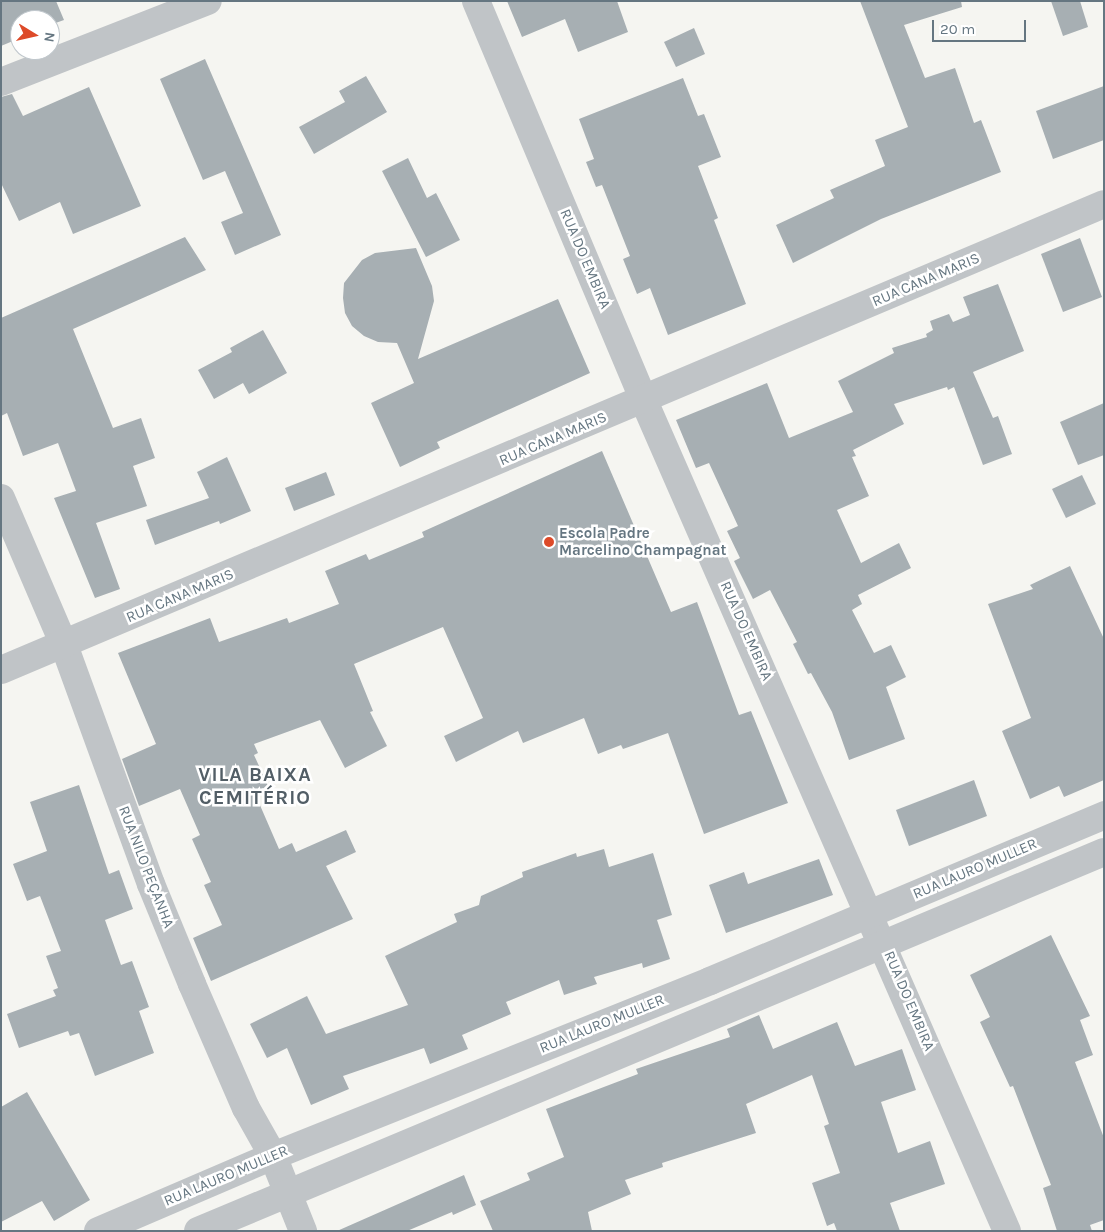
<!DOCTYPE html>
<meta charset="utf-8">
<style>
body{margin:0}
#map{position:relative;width:1105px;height:1232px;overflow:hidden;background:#f5f5f1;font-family:Karla,sans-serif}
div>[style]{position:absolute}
.building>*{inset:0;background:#a7afb3}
.minor>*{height:28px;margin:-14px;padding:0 14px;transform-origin:14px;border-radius:14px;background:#c0c4c7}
.tertiary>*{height:28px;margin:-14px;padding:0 14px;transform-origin:14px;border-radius:14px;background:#c0c4c7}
.dots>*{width:14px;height:14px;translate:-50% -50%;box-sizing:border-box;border:2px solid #fff;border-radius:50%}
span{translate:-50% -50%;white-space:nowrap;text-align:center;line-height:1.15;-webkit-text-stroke:5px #fff;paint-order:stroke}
.street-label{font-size:15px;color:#657681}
.poi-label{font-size:15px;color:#657681;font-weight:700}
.left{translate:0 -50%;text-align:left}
.district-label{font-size:20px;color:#525e66;font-weight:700;letter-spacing:1px}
.frame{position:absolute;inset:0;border:2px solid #657681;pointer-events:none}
.north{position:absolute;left:10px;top:10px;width:50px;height:50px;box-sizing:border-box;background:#fff;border:1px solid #c1c8cd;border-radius:50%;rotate:99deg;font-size:14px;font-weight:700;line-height:20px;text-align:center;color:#657681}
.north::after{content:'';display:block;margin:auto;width:18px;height:22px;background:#dd4a29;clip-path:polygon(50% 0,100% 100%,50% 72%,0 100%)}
.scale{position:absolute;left:932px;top:20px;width:94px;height:22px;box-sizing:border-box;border:2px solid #657681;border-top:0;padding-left:6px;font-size:15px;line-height:18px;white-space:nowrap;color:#657681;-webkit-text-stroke:4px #fff;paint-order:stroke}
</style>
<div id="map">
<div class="building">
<div style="clip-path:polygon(1px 1px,56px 1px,64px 20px,50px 25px,50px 20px,20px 20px,20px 38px,1px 46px)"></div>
<div style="clip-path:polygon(507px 1px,617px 1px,628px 32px,578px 52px,565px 19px,522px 37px)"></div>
<div style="clip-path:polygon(860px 1px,961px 1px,962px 7px,904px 25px,925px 78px,955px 68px,974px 123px,981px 120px,1001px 172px,881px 219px,793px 263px,776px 225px,834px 198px,830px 190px,885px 166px,875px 140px,908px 127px)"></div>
<div style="clip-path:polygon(1051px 1px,1080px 1px,1088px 27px,1063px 36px)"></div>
<div style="clip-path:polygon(694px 28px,705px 54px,676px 67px,664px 42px)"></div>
<div style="clip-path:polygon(205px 59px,281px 235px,235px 255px,221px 222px,243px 213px,225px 171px,203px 180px,160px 79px)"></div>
<div style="clip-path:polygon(366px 76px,387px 112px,314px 154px,299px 127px,345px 102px,339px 91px)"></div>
<div style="clip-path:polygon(683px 78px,698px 116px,704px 114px,721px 157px,698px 166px,718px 218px,714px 220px,746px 304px,668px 335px,650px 288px,637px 294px,623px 259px,630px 256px,602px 185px,596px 187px,586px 162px,594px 159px,579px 119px)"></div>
<div style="clip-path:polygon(1104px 86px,1104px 140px,1053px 159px,1036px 111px)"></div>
<div style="clip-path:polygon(89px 87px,141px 206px,73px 234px,60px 202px,19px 221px,1px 183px,1px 97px,12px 94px,23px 116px)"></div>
<div style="clip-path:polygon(408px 158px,427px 198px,436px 193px,460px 240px,426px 257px,382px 171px)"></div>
<div style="clip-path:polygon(185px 237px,206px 270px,73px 329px,113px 428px,141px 418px,155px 458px,133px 466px,147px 506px,96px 523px,120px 589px,95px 598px,54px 498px,76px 491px,58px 443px,23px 456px,7px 413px,1px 416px,1px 318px)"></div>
<div style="clip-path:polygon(1080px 238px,1102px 297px,1063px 312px,1041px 254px)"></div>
<div style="clip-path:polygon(416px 248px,432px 286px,434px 301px,418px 359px,558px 299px,590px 373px,437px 442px,440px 448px,400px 467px,371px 403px,414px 383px,397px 343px,378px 342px,364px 336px,352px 326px,345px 313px,343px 298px,344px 283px,362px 260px,375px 253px)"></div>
<div style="clip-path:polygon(998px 284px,1024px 351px,973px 372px,993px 418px,998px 416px,1012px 454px,983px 465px,954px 387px,948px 390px,947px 387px,894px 404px,904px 424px,853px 450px,856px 456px,852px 457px,869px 496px,837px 510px,861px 563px,899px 543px,911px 568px,858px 595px,862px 604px,852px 610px,874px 653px,891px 645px,906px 677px,886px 687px,905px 739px,849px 760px,832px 712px,811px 673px,808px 674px,793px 644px,797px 642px,770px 590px,753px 599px,734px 561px,740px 558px,727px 531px,738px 526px,709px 463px,696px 468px,676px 420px,767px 383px,789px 438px,853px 412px,838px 381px,894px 353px,892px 348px,927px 337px,926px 334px,933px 330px,930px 321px,949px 314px,953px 322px,970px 315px,963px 297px)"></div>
<div style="clip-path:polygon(263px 330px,287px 373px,249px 394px,243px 383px,214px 399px,198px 370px,232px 352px,230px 348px)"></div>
<div style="clip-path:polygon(1104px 403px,1104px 455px,1078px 465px,1060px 422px)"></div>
<div style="clip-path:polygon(602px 451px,671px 612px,697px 602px,739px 715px,751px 711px,788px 803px,704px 834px,668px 733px,623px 749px,621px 745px,598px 754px,584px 718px,523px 743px,518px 731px,456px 762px,444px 736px,483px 718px,443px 627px,354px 664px,373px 711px,370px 712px,387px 746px,345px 768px,320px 720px,254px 744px,258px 753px,254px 755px,270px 790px,256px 796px,279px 849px,292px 843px,296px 852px,346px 830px,356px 852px,326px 866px,353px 919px,211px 981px,193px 938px,222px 925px,204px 885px,211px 882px,192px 839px,200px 835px,180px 789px,139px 806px,122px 759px,156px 744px,118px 653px,210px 618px,219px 642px,287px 618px,289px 623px,339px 604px,325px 571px,366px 554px,369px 560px,424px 537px,422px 532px)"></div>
<div style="clip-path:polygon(227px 457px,251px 511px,220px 524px,219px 521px,155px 545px,146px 520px,209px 498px,197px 472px)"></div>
<div style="clip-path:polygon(326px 472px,335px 495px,294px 511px,285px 488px)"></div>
<div style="clip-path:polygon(1082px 475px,1096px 504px,1066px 518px,1052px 489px)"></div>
<div style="clip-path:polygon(1070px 566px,1104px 639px,1104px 780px,1064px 797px,1059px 786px,1030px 799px,1002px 731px,1031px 718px,988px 604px,1033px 589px,1030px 585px)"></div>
<div style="clip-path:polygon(974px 780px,987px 816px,909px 846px,896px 810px)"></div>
<div style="clip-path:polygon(79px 785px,109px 874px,119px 870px,133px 909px,105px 920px,121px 965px,132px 961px,149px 1007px,139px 1011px,154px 1053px,95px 1076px,79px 1033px,70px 1036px,68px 1031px,19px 1048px,7px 1014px,56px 996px,53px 990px,58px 988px,46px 956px,61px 951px,40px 896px,27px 901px,13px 864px,47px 851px,30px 802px)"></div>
<div style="clip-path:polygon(604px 849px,609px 867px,653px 853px,672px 915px,657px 920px,670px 959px,643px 968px,642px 963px,594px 977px,597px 984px,564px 995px,559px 980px,506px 1002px,511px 1014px,462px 1035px,468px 1049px,430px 1064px,424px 1048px,343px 1076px,349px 1089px,311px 1105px,287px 1048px,267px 1058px,250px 1024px,307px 996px,326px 1034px,408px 1005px,385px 956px,457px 922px,454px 914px,479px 905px,481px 896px,523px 877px,522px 872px,576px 853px,577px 857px)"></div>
<div style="clip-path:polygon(819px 859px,833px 895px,726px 933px,709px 885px,744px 872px,748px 884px)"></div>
<div style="clip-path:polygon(1051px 935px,1090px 1016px,1080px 1020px,1093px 1055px,1075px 1062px,1104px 1138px,1104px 1220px,1090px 1225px,1092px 1231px,1057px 1231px,1043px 1188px,1051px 1185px,1013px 1086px,1010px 1087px,980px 1022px,990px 1017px,970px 975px)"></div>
<div style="clip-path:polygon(759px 1015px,773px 1049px,837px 1022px,855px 1066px,902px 1049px,916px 1090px,881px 1102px,898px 1153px,930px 1141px,945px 1184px,890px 1203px,900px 1231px,837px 1231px,834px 1223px,827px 1226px,812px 1183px,840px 1173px,824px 1126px,829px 1124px,812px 1075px,746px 1104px,756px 1133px,662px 1163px,663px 1167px,625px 1180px,631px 1194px,588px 1212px,592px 1231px,493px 1231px,480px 1201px,530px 1180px,527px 1173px,564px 1157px,546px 1109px,638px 1074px,636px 1069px,730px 1037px,727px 1029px)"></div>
<div style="clip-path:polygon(27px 1092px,90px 1200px,54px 1221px,42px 1201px,1px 1222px,1px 1107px)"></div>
<div style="clip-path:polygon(464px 1175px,476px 1205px,453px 1215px,452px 1212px,407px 1231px,337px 1231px)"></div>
</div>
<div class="minor">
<div style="left:476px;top:1px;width:434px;rotate:67.2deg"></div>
<div style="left:644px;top:401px;width:906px;rotate:66.38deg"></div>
<div style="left:1px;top:82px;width:222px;rotate:-21.4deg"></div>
<div style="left:1px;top:498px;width:160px;rotate:66.8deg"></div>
<div style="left:64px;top:645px;width:254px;rotate:70deg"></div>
<div style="left:151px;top:884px;width:108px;rotate:67.7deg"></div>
<div style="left:192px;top:984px;width:135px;rotate:66.5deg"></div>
<div style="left:246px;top:1108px;width:55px;rotate:60.6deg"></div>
<div style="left:273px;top:1156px;width:81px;rotate:68.2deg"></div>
<div style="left:1px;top:670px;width:1197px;rotate:-22.9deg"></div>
</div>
<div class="tertiary">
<div style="left:98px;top:1231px;width:190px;rotate:-23.2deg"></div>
<div style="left:273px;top:1156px;width:471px;rotate:-21.8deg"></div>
<div style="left:710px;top:981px;width:428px;rotate:-22.8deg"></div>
<div style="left:198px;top:1231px;width:982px;rotate:-22.7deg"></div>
</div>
<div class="dots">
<div style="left:549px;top:542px;background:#dd4a29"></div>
</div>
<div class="street-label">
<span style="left:585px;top:259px;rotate:67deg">RUA DO EMBIRA</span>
<span style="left:926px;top:280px;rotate:-23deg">RUA CANA MARIS</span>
<span style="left:553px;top:439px;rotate:-23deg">RUA CANA MARIS</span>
<span style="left:180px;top:596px;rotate:-23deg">RUA CANA MARIS</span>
<span style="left:746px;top:631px;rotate:66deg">RUA DO EMBIRA</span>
<span style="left:146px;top:867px;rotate:69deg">RUA NILO PEÇANHA</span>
<span style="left:975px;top:869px;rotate:-23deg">RUA LAURO MULLER</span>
<span style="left:909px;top:1001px;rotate:67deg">RUA DO EMBIRA</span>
<span style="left:602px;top:1024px;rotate:-22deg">RUA LAURO MULLER</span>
<span style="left:226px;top:1176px;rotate:-23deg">RUA LAURO MULLER</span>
</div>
<div class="poi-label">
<span class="left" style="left:559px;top:542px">Escola Padre<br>Marcelino Champagnat</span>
</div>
<div class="district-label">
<span style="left:255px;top:786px">VILA BAIXA<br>CEMITÉRIO</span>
</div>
<div class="frame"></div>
<div class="north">N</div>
<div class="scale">20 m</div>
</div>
